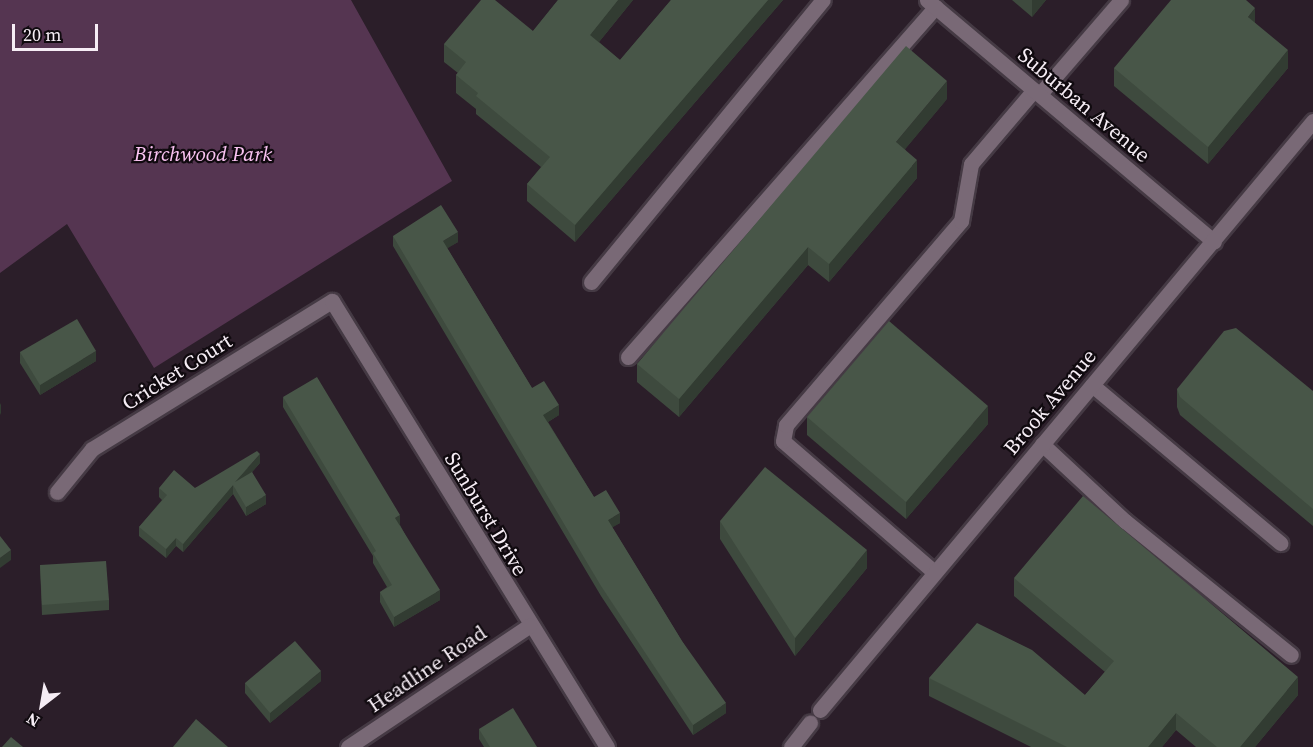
<!DOCTYPE html>
<style>
body{margin:0}
#map{position:relative;width:1313px;height:747px;overflow:hidden;background:#2b1e29;font-family:"Source Serif 4",serif}
div>[style]{position:absolute}
.green>*{inset:0;background:#553551}
.roads{filter:drop-shadow(2px 0 #453a44) drop-shadow(-2px 0 #453a44) drop-shadow(0 2px #453a44) drop-shadow(0 -2px #453a44)}
.lane>*{height:15px;margin:-7.5px;padding:0 7.5px;transform-origin:7.5px;border-radius:7.5px;background:#796976}
.street>*{height:15px;margin:-7.5px;padding:0 7.5px;transform-origin:7.5px;border-radius:7.5px;background:#796976}
.wall>*{inset:0;background:#3e4a3e}
.shaded-wall>*{inset:0;background:#323c32}
.building>*{inset:0;background:#485648}
span{translate:-50% -50%;white-space:nowrap;text-align:center;line-height:1.15;-webkit-text-stroke:4.5px #100a0f;paint-order:stroke}
.street-label{font-size:21px;color:#f6edf5}
.park-label{font-size:21px;color:#fac3f2;font-style:italic}
.north{position:absolute;left:12px;top:675px;width:60px;height:60px;-webkit-text-stroke:4px #100a0f;paint-order:stroke;rotate:211deg;font-size:16px;font-weight:700;line-height:24px;text-align:center;color:#f6edf5}
.north::after{content:'';display:block;margin:auto;width:21px;height:27px;background:#f6edf5;clip-path:polygon(50% 0,100% 100%,50% 72%,0 100%)}
.scale{position:absolute;left:12px;top:24px;width:86px;height:27px;box-sizing:border-box;border:3px solid #f6edf5;border-top:0;padding-left:8px;font-size:18px;line-height:21px;white-space:nowrap;color:#f6edf5;-webkit-text-stroke:4px #100a0f;paint-order:stroke}
</style>
<div id="map">
<div class="green">
<div style="clip-path:polygon(0 0,351px 0,452px 181px,154px 368px,67px 224px,0 273px)"></div>
</div>
<div class="roads">
<div class="lane">
<div style="left:1040px;top:94px;width:124px;rotate:-49.2deg"></div>
<div style="left:591px;top:282px;width:365px;rotate:-50.6deg"></div>
<div style="left:628px;top:357px;width:466px;rotate:-48.7deg"></div>
<div style="left:1092px;top:385px;width:246px;rotate:40deg"></div>
<div style="left:1042px;top:444px;width:113px;rotate:42.9deg"></div>
<div style="left:1125px;top:521px;width:213px;rotate:38.9deg"></div>
<div style="left:933px;top:571px;width:198px;rotate:-139.1deg"></div>
<div style="left:783px;top:441px;width:16px;rotate:-79deg"></div>
<div style="left:786px;top:425px;width:269px;rotate:-49.4deg"></div>
<div style="left:961px;top:221px;width:58px;rotate:-80deg"></div>
<div style="left:971px;top:164px;width:97px;rotate:-49.6deg"></div>
</div>
<div class="street">
<div style="left:927px;top:0;width:375px;rotate:40.1deg"></div>
<div style="left:57px;top:492px;width:55px;rotate:-50.9deg"></div>
<div style="left:92px;top:449px;width:282px;rotate:-31.7deg"></div>
<div style="left:332px;top:301px;width:524px;rotate:58.34deg"></div>
<div style="left:820px;top:710px;width:768px;rotate:-50.07deg"></div>
<div style="left:348px;top:747px;width:218px;rotate:-33.8deg"></div>
<div style="left:791px;top:747px;width:31px;rotate:-52deg"></div>
</div>
</div>
<div class="wall">
<div style="clip-path:polygon(558px 0,633px 0,599px 42px,620px 60px,671px 0,783px 0,575px 242px,527px 201px,527px 184px,541px 167px,476px 114px,476px 109px,456px 93px,456px 75px,458px 73px,444px 62px,444px 44px,533px 31px)"></div>
<div style="clip-path:polygon(1012px 0,1046px 0,1032px 17px)"></div>
<div style="clip-path:polygon(1255px 23px,1288px 68px,1208px 164px,1114px 86px,1114px 68px)"></div>
<div style="clip-path:polygon(947px 99px,905px 149px,917px 178px,829px 282px,808px 265px,679px 417px,637px 382px,637px 364px)"></div>
<div style="clip-path:polygon(393px 236px,458px 242px,447px 248px,532px 388px,559px 415px,548px 422px,594px 497px,620px 523px,612px 527px,726px 713px,693px 735px,601px 596px,393px 246px)"></div>
<div style="clip-path:polygon(20px 352px,96px 361px,40px 395px,20px 363px)"></div>
<div style="clip-path:polygon(1177px 389px,1313px 391px,1313px 526px,1180px 415px,1177px 407px)"></div>
<div style="clip-path:polygon(283px 397px,400px 525px,440px 600px,394px 627px,380px 602px,380px 592px,387px 587px,373px 563px,373px 556px,283px 407px)"></div>
<div style="clip-path:polygon(807px 417px,988px 424px,906px 519px,807px 435px)"></div>
<div style="clip-path:polygon(260px 463px,252px 472px,266px 504px,246px 516px,233px 494px,183px 552px,176px 546px,166px 558px,139px 536px,139px 527px,162px 500px,159px 497px,159px 488px,195px 488px)"></div>
<div style="clip-path:polygon(720px 521px,867px 568px,795px 656px,720px 539px)"></div>
<div style="clip-path:polygon(40px 565px,109px 600px,109px 610px,42px 615px)"></div>
<div style="clip-path:polygon(1014px 578px,1298px 695px,1255px 747px,1196px 747px,1176px 730px,1162px 747px,1031px 747px,929px 696px,929px 678px,1085px 695px,1105px 672px,1014px 596px)"></div>
<div style="clip-path:polygon(321px 681px,270px 723px,245px 693px,245px 683px)"></div>
<div style="clip-path:polygon(479px 729px,537px 747px,484px 747px,479px 739px)"></div>
</div>
<div class="shaded-wall">
<div style="clip-path:polygon(618px 0,633px 0,590px 53px,590px 35px)"></div>
<div style="clip-path:polygon(768px 0,783px 0,575px 242px,575px 225px)"></div>
<div style="clip-path:polygon(1032px 0,1046px 0,1032px 17px)"></div>
<div style="clip-path:polygon(1255px 8px,1255px 26px,1248px 17px)"></div>
<div style="clip-path:polygon(1288px 50px,1288px 68px,1208px 164px,1208px 147px)"></div>
<div style="clip-path:polygon(947px 81px,947px 99px,896px 160px,896px 142px)"></div>
<div style="clip-path:polygon(917px 160px,917px 178px,829px 282px,829px 264px)"></div>
<div style="clip-path:polygon(458px 232px,458px 242px,443px 251px,443px 241px)"></div>
<div style="clip-path:polygon(808px 247px,808px 265px,679px 417px,679px 399px)"></div>
<div style="clip-path:polygon(96px 351px,96px 361px,40px 395px,40px 385px)"></div>
<div style="clip-path:polygon(1px 403px,1px 413px,0 415px,0 405px)"></div>
<div style="clip-path:polygon(559px 405px,559px 415px,543px 425px,543px 415px)"></div>
<div style="clip-path:polygon(988px 406px,988px 424px,906px 519px,906px 502px)"></div>
<div style="clip-path:polygon(260px 454px,260px 463px,236px 490px,235px 482px)"></div>
<div style="clip-path:polygon(233px 485px,233px 494px,183px 552px,183px 544px)"></div>
<div style="clip-path:polygon(266px 495px,266px 504px,246px 516px,246px 507px)"></div>
<div style="clip-path:polygon(620px 513px,620px 523px,608px 530px,608px 520px)"></div>
<div style="clip-path:polygon(400px 515px,400px 525px,395px 528px,395px 518px)"></div>
<div style="clip-path:polygon(176px 538px,176px 546px,166px 558px,166px 549px)"></div>
<div style="clip-path:polygon(11px 550px,11px 560px,0 568px,0 558px)"></div>
<div style="clip-path:polygon(867px 550px,867px 568px,795px 656px,795px 638px)"></div>
<div style="clip-path:polygon(440px 590px,440px 600px,394px 627px,394px 617px)"></div>
<div style="clip-path:polygon(321px 671px,321px 681px,270px 723px,270px 713px)"></div>
<div style="clip-path:polygon(1298px 677px,1298px 695px,1255px 747px,1240px 747px)"></div>
<div style="clip-path:polygon(726px 703px,726px 713px,693px 735px,693px 725px)"></div>
<div style="clip-path:polygon(1176px 713px,1176px 730px,1162px 747px,1148px 747px)"></div>
</div>
<div class="building">
<div style="clip-path:polygon(481px 0,495px 0,533px 31px,558px 0,618px 0,590px 35px,620px 60px,671px 0,768px 0,575px 225px,527px 184px,550px 157px,476px 96px,478px 93px,456px 75px,466px 62px,444px 44px)"></div>
<div style="clip-path:polygon(1171px 0,1246px 0,1255px 8px,1248px 17px,1288px 50px,1208px 147px,1114px 68px)"></div>
<div style="clip-path:polygon(906px 46px,947px 81px,896px 142px,917px 160px,829px 264px,808px 247px,679px 399px,637px 364px)"></div>
<div style="clip-path:polygon(441px 205px,458px 232px,443px 241px,532px 388px,544px 381px,559px 405px,543px 415px,594px 497px,606px 490px,620px 513px,608px 520px,682px 641px,726px 703px,693px 725px,601px 586px,393px 236px)"></div>
<div style="clip-path:polygon(77px 319px,96px 351px,40px 385px,20px 352px)"></div>
<div style="clip-path:polygon(889px 321px,988px 406px,906px 502px,807px 417px)"></div>
<div style="clip-path:polygon(1236px 328px,1313px 391px,1313px 509px,1180px 397px,1177px 389px,1224px 331px)"></div>
<div style="clip-path:polygon(317px 377px,400px 515px,395px 518px,440px 590px,394px 617px,380px 592px,392px 585px,373px 553px,376px 551px,283px 397px)"></div>
<div style="clip-path:polygon(257px 451px,260px 454px,235px 482px,252px 472px,266px 495px,246px 507px,233px 485px,183px 544px,176px 538px,166px 549px,139px 527px,167px 495px,159px 488px,174px 470px,195px 488px)"></div>
<div style="clip-path:polygon(765px 467px,867px 550px,795px 638px,720px 521px)"></div>
<div style="clip-path:polygon(1083px 496px,1298px 677px,1240px 747px,1217px 747px,1176px 713px,1148px 747px,1067px 747px,929px 678px,977px 623px,1032px 650px,1085px 695px,1114px 661px,1014px 578px)"></div>
<div style="clip-path:polygon(0 536px,11px 550px,0 558px)"></div>
<div style="clip-path:polygon(106px 561px,109px 600px,42px 605px,40px 565px)"></div>
<div style="clip-path:polygon(295px 641px,321px 671px,270px 713px,245px 683px)"></div>
<div style="clip-path:polygon(513px 708px,537px 747px,490px 747px,479px 729px)"></div>
<div style="clip-path:polygon(196px 719px,228px 747px,173px 747px)"></div>
<div style="clip-path:polygon(11px 737px,23px 747px,2px 747px)"></div>
</div>
<div class="street-label">
<span style="left:1084px;top:105px;rotate:40deg">Suburban Avenue</span>
<span style="left:177px;top:372px;rotate:-32deg">Cricket Court</span>
<span style="left:1050px;top:402px;rotate:-50deg">Brook Avenue</span>
<span style="left:486px;top:514px;rotate:59deg">Sunburst Drive</span>
<span style="left:427px;top:669px;rotate:-34deg">Headline Road</span>
</div>
<div class="park-label">
<span style="left:203px;top:154px">Birchwood Park</span>
</div>
<div class="north">N</div>
<div class="scale">20 m</div>
</div>
